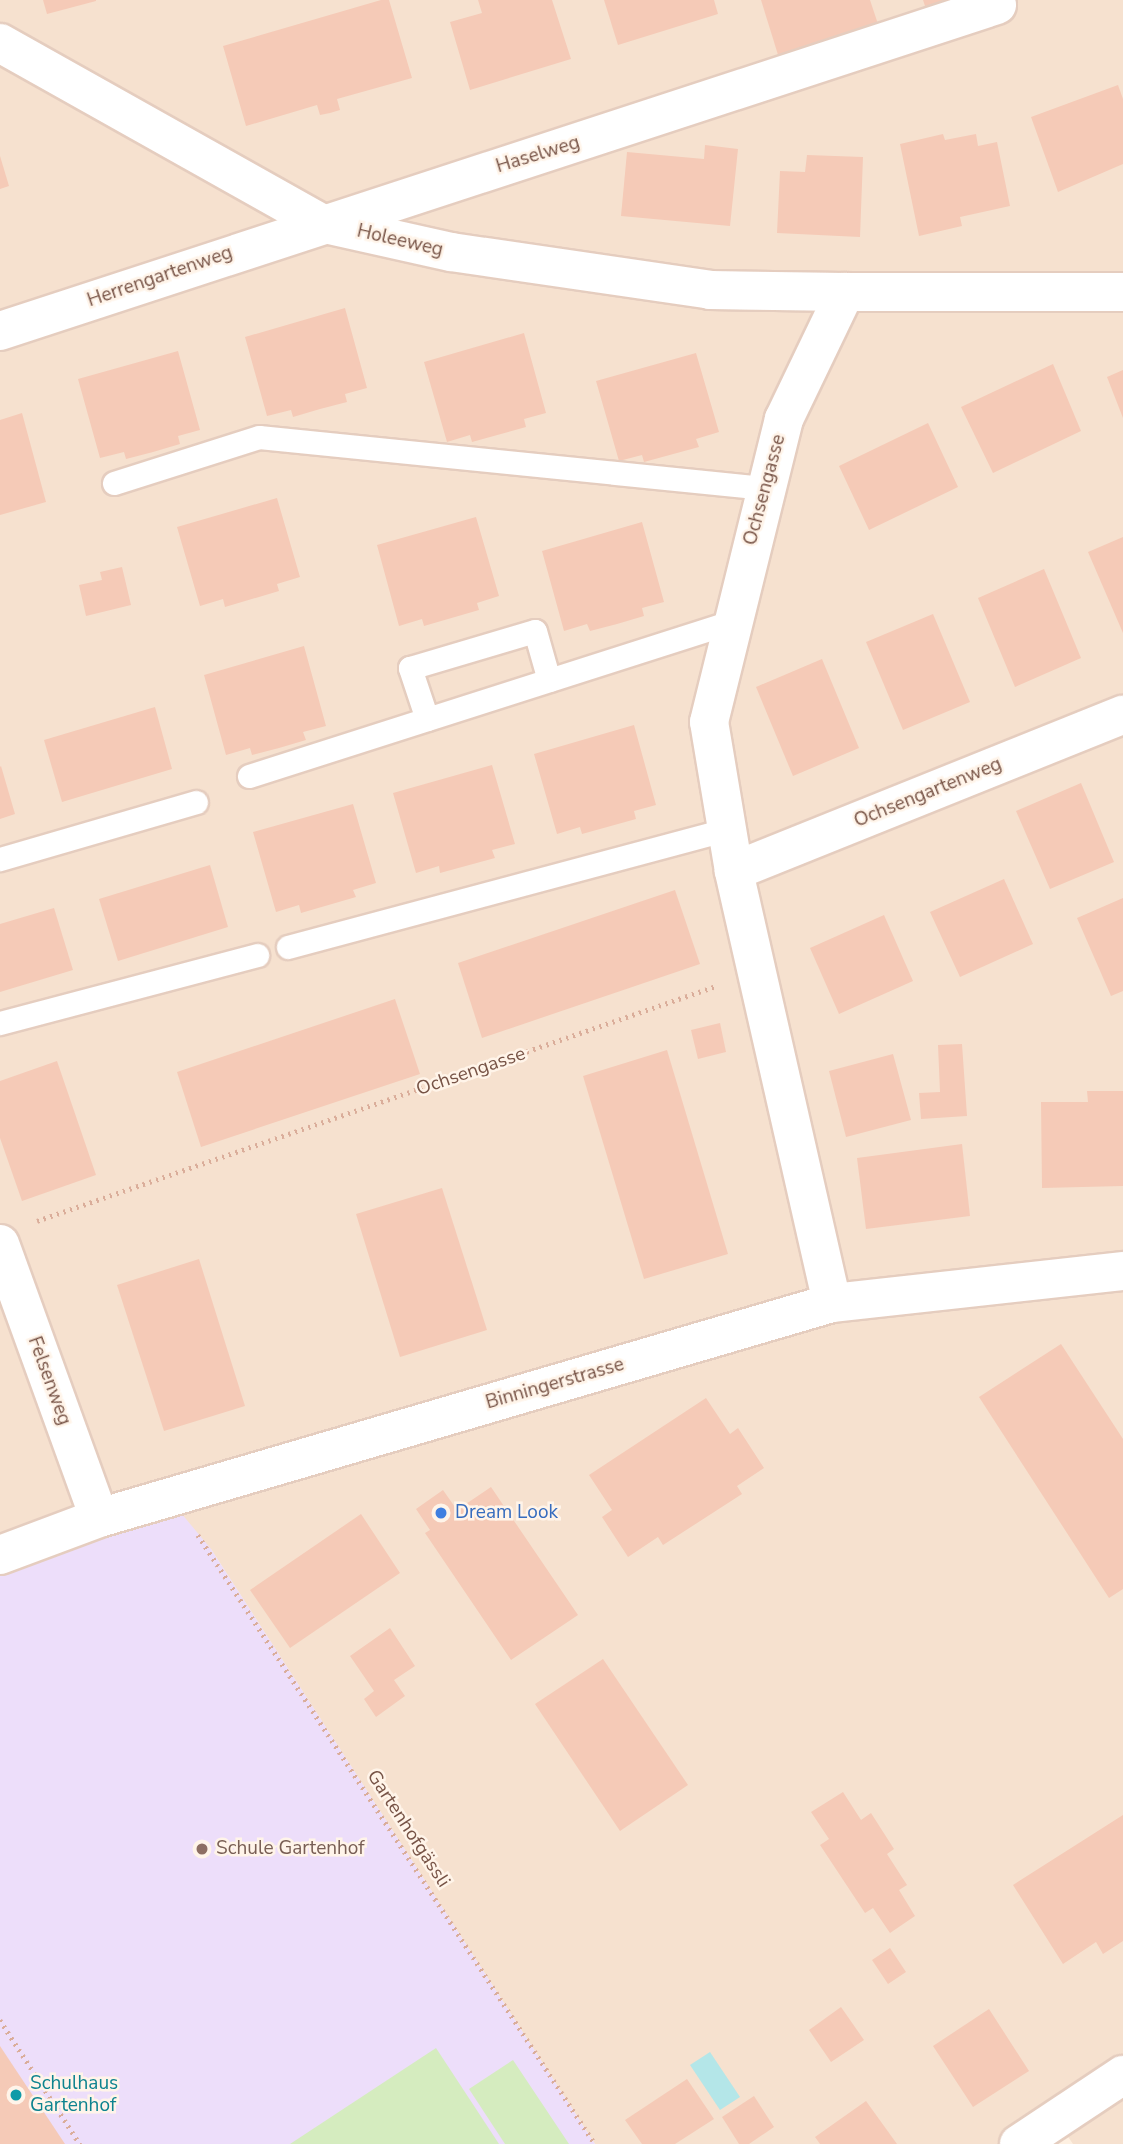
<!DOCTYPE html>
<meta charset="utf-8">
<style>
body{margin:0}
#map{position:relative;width:1123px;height:2144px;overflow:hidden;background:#fef0e1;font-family:"Nunito Sans",sans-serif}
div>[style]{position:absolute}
.residential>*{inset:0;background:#f6e1cf}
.education>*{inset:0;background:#eddefa}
.green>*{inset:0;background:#d5ecbf}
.water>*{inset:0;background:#b4e6e8}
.building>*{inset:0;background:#f5cab7}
.path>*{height:4.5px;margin-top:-2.25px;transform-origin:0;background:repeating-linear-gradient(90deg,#daad9a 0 2px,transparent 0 7px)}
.roads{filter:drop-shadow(2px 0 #e5cdbf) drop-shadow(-2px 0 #e5cdbf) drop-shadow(0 2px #e5cdbf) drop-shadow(0 -2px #e5cdbf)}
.lane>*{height:23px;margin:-11.5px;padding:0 11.5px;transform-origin:11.5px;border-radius:11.5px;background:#fff}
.street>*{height:38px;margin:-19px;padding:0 19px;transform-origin:19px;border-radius:19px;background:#fff}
.secondary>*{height:38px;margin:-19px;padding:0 19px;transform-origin:19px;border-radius:19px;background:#fff}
.dots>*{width:19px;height:19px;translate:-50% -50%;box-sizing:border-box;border:4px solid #fff4e9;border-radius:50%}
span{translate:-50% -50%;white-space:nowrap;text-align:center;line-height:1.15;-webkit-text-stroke:5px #fff4e9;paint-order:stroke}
.street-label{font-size:19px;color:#775346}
.shop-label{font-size:19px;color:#366cbe}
.left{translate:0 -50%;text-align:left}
.education-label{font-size:19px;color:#785e54}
.culture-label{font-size:19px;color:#0d838f}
</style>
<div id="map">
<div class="residential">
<div style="clip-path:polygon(0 0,1123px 0,1123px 2144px,1073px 2144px,1056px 2119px,1019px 2144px,595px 2144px,211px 1549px,0 1555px)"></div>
</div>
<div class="education">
<div style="clip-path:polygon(181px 1513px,211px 1549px,595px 2144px,0 2144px,0 1555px)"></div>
</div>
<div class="green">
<div style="clip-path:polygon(436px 2048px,499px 2144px,290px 2144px)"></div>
<div style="clip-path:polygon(513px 2060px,569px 2144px,505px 2144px,469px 2089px)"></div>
</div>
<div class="water">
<div style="clip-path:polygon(710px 2052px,740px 2097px,720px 2110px,690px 2065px)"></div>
</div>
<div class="building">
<div style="clip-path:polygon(43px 0,96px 0,96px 1px,47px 14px)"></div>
<div style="clip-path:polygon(381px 0,389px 0,412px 78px,337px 99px,340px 110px,330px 113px,320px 115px,317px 105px,246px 126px,223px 46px)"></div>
<div style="clip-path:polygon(478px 0,552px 0,571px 59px,470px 90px,450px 22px,482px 13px)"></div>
<div style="clip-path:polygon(604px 0,714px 0,718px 14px,618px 45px)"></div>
<div style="clip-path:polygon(761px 0,870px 0,879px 27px,779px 58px)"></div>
<div style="clip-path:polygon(923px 0,965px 0,927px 12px)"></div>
<div style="clip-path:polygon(1118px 85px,1123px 99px,1123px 164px,1058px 192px,1031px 117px)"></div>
<div style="clip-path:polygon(943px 134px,945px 140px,976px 134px,978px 146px,997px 142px,1010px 206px,960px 217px,962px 226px,919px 236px,900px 144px)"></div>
<div style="clip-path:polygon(705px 145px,738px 149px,730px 226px,621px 216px,627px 152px,704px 159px)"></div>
<div style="clip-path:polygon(807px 155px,863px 157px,860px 237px,777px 233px,780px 171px,805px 172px)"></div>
<div style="clip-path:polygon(0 156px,9px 186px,0 189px)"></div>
<div style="clip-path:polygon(345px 308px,367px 388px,345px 394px,347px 402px,320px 409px,293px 417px,291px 410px,267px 416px,245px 337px)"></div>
<div style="clip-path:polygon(524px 333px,546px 413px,524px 419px,526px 427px,472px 442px,470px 435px,447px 442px,424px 362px)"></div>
<div style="clip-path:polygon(178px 351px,200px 430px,178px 436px,180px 444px,153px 452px,126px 459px,124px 452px,100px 458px,78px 379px)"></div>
<div style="clip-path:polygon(696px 353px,719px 432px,696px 439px,699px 447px,644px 462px,642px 455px,619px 461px,596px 381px)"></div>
<div style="clip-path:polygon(1053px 364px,1081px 431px,993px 473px,961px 407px)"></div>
<div style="clip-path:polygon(1123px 370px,1123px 418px,1107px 377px)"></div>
<div style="clip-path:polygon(22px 413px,46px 502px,0 515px,0 420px)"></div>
<div style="clip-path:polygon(928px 423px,958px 487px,869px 530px,839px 466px)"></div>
<div style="clip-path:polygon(277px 498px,300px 577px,277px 584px,279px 591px,225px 607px,223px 599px,200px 606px,177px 527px)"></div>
<div style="clip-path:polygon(476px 517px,499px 596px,477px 603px,479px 610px,424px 626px,422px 619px,399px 626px,377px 545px)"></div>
<div style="clip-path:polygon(642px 522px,664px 602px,642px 608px,644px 616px,617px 624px,590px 631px,587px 624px,564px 631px,542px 551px)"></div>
<div style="clip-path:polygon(1123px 537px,1123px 633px,1088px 552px)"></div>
<div style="clip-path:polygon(122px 567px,131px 605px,86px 616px,79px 585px,102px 580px,100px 572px)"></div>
<div style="clip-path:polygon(1044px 569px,1081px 658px,1015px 687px,978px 598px)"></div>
<div style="clip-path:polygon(933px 614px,970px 702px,903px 730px,866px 642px)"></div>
<div style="clip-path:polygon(304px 646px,326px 726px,303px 732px,306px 740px,279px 748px,252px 755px,250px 748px,226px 755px,204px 675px)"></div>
<div style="clip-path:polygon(822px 659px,859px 748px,793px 776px,756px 687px)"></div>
<div style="clip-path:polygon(155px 707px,172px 769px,62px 802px,44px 740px)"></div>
<div style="clip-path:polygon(634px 725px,656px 805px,634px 811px,636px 819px,582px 834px,580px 827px,557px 834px,534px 754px)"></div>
<div style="clip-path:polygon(492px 765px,515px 844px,492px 850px,495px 858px,440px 873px,439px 866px,416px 873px,393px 793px)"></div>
<div style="clip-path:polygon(1px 766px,15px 814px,0 819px,0 767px)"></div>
<div style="clip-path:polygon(1081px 783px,1114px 862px,1050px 889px,1016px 811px)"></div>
<div style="clip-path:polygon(353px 804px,376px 883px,353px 890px,356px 897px,301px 913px,299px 905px,276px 912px,253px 832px)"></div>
<div style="clip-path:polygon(210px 865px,228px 927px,118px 961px,99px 899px)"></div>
<div style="clip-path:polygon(1004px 879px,1033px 944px,960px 977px,930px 912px)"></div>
<div style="clip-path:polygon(675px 890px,700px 964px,482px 1038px,458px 963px)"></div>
<div style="clip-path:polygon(1123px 898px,1123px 991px,1111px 996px,1077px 918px)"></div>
<div style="clip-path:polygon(54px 908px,73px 970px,0 992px,0 924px)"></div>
<div style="clip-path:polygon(884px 915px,913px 981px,839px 1014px,810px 948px)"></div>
<div style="clip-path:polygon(395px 999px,420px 1074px,201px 1147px,177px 1072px)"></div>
<div style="clip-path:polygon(720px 1023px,726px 1052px,698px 1059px,691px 1030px)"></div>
<div style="clip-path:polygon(962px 1044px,967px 1116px,921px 1119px,919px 1093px,940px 1092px,938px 1045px)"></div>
<div style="clip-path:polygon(667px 1050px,728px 1254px,644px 1279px,583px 1076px)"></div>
<div style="clip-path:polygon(893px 1054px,911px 1120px,846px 1137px,829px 1071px)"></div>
<div style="clip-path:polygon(57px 1061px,96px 1175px,22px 1201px,0 1138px,0 1081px)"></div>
<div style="clip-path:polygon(1087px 1091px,1123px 1091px,1123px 1186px,1042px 1188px,1041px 1102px,1088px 1102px)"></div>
<div style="clip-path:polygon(962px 1144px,970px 1216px,866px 1229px,857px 1158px)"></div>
<div style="clip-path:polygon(442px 1188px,487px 1330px,400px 1357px,356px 1214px)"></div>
<div style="clip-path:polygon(199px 1259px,245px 1406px,164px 1431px,117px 1285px)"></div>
<div style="clip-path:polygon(1061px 1344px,1123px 1439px,1123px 1589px,1109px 1598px,979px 1397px)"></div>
<div style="clip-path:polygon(706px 1398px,730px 1434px,738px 1428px,764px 1468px,737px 1486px,742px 1494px,663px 1545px,658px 1537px,628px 1557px,602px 1517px,612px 1510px,589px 1475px)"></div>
<div style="clip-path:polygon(491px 1487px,578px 1615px,511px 1660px,425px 1533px,430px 1530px,416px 1509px,443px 1490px,457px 1510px)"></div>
<div style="clip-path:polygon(361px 1514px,400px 1573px,290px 1648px,250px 1590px)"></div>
<div style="clip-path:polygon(390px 1628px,415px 1666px,394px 1680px,405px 1696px,376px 1717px,364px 1699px,374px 1691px,350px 1656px)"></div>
<div style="clip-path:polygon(603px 1659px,688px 1785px,620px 1831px,535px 1704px)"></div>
<div style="clip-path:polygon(843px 1792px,861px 1820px,871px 1813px,894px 1849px,887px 1854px,907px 1885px,899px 1890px,915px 1916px,890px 1933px,873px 1908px,865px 1913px,820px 1845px,829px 1839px,811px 1812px)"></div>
<div style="clip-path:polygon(1123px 1815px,1123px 1941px,1103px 1954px,1096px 1942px,1063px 1964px,1013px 1885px)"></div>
<div style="clip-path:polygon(890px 1948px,906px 1972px,888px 1984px,872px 1960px)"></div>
<div style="clip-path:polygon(841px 2007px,864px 2040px,831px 2062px,809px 2030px)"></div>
<div style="clip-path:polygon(989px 2009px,1029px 2071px,973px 2107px,933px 2046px)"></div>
<div style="clip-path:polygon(0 2046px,65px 2144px,0 2144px)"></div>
<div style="clip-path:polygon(687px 2079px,714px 2119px,675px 2144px,642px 2144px,625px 2120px)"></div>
<div style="clip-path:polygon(754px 2096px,774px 2127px,749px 2144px,739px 2144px,722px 2117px)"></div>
<div style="clip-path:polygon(866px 2101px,897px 2144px,820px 2144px,815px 2137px)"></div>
</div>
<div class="path">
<div style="left:37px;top:1221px;width:719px;rotate:-19.09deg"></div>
<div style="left:198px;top:1535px;width:727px;rotate:56.9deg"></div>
<div style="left:0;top:2020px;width:148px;rotate:57.2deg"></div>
</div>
<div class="roads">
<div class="lane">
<div style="left:114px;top:483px;width:152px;rotate:-17.6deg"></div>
<div style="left:259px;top:437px;width:509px;rotate:5.76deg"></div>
<div style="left:427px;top:719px;width:54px;rotate:-108.4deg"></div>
<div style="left:410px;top:668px;width:130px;rotate:-16.5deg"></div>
<div style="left:535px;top:631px;width:51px;rotate:74.1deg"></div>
<div style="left:249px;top:776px;width:506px;rotate:-17.72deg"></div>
<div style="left:0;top:859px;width:204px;rotate:-16.2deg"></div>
<div style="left:288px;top:947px;width:455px;rotate:-15deg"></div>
<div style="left:0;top:1023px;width:266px;rotate:-14.8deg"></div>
</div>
<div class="street">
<div style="left:0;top:43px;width:368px;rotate:29.3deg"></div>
<div style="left:321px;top:223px;width:133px;rotate:12.6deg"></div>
<div style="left:451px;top:252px;width:262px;rotate:8.3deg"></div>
<div style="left:710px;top:290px;width:135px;rotate:0.8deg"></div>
<div style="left:0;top:331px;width:1049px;rotate:-18.11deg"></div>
<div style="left:734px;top:871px;width:419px;rotate:-21.9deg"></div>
<div style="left:0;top:1244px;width:291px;rotate:70.1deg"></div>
<div style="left:832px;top:1303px;width:443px;rotate:-102.8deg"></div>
<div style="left:734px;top:871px;width:151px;rotate:-99.5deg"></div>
<div style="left:709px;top:722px;width:312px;rotate:-76.1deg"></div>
<div style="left:784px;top:419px;width:141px;rotate:-64.3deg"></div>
<div style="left:845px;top:292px;width:278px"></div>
<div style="left:1019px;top:2144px;width:125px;rotate:-33.6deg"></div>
</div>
<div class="secondary">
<div style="left:0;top:1555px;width:106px;rotate:-20.5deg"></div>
<div style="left:99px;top:1518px;width:764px;rotate:-16.35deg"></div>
<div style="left:832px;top:1303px;width:293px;rotate:-6.3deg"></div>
</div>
</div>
<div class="dots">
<div style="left:441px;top:1513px;background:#3f7fe0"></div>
<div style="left:202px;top:1849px;background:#8d6e63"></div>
<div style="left:16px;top:2095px;background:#0f9aa8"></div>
</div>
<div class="street-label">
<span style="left:538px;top:155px;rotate:-17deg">Haselweg</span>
<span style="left:400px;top:241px;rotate:13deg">Holeeweg</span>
<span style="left:160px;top:277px;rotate:-19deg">Herrengartenweg</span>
<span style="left:765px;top:490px;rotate:-75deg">Ochsengasse</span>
<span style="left:928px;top:793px;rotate:-22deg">Ochsengartenweg</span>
<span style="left:471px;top:1072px;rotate:-19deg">Ochsengasse</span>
<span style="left:49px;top:1381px;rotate:70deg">Felsenweg</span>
<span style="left:555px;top:1384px;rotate:-16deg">Binningerstrasse</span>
<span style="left:408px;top:1829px;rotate:57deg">Gartenhofgässli</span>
</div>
<div class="shop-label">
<span class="left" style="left:455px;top:1513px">Dream Look</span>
</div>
<div class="education-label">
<span class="left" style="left:216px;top:1849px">Schule Gartenhof</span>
</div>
<div class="culture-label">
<span class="left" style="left:30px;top:2095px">Schulhaus<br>Gartenhof</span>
</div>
</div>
